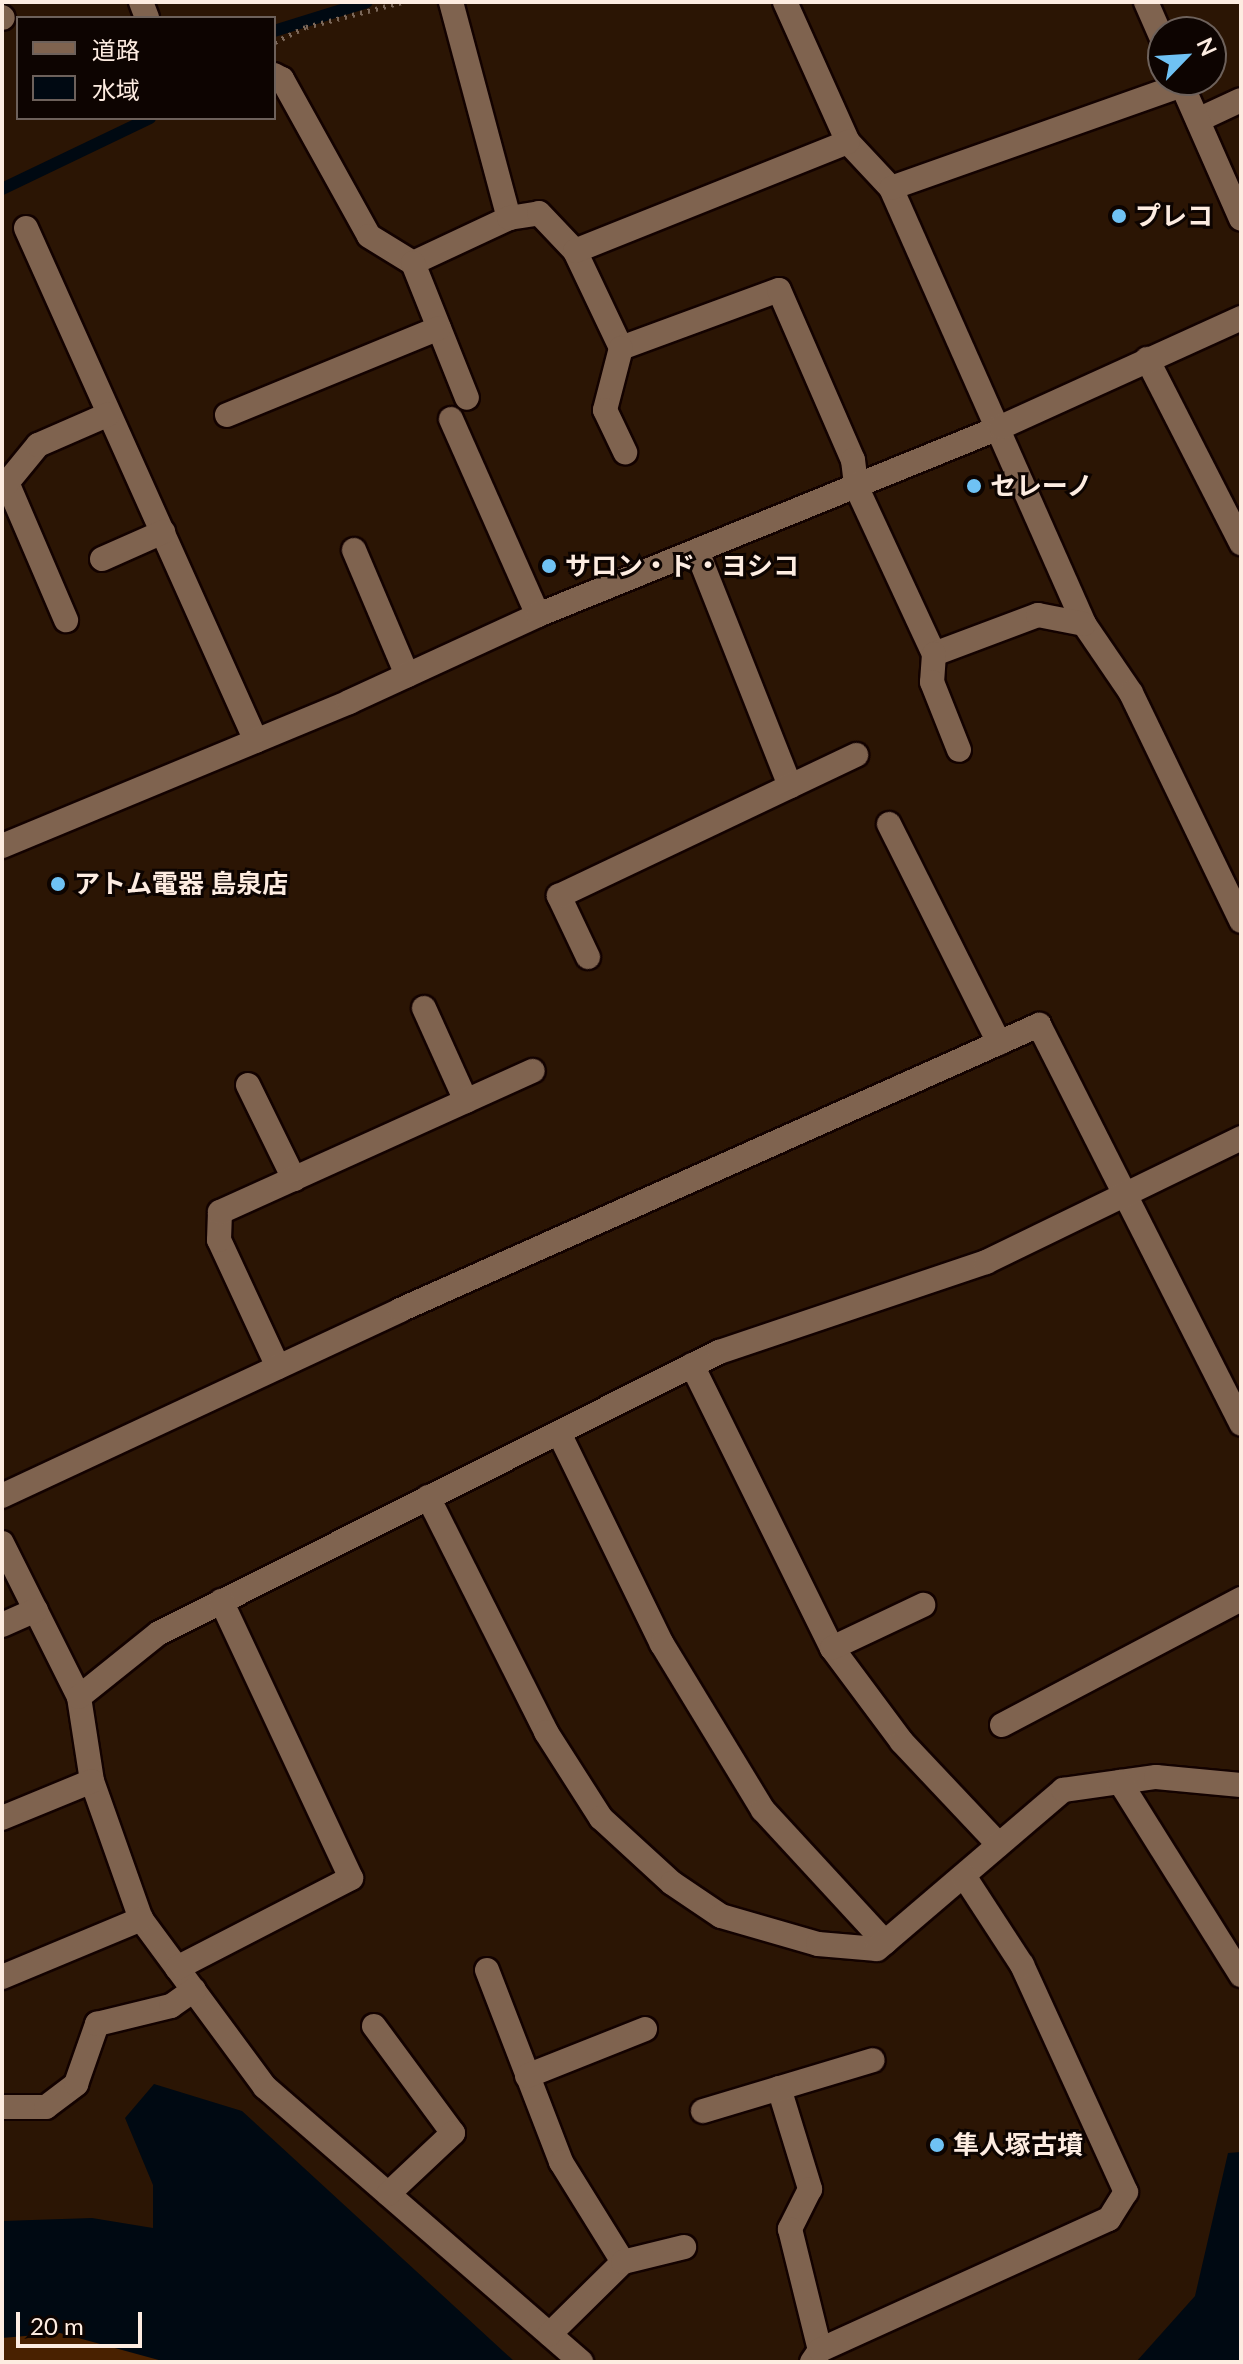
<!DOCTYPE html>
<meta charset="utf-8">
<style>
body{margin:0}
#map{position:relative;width:1243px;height:2364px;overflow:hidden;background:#2b1504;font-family:Lato,"Noto Sans JP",sans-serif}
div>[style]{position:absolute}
.green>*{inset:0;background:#492100}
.water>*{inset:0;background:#000912}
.stream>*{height:12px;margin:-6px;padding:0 6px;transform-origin:6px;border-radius:6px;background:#000912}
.path>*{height:5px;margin-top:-2.5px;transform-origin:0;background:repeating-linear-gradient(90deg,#7b6759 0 2px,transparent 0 8px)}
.roads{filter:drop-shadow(2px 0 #130200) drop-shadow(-2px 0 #130200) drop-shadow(0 2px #130200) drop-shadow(0 -2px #130200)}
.minor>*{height:24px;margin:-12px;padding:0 12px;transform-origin:12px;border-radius:12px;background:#7f634f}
.dots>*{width:22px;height:22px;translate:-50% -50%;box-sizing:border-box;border:4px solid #0d0401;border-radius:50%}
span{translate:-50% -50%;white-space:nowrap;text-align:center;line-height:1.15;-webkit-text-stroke:6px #0d0401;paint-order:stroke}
.poi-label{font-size:26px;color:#fdece1;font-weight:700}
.left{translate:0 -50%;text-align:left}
.frame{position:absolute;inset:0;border:4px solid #fdece1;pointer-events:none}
.legend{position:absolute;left:16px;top:16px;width:260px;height:104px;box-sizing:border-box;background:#0d0401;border:2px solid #6d615b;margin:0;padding:10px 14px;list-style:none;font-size:24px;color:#fdece1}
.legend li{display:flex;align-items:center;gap:16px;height:40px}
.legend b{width:40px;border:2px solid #6d615b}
.north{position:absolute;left:1147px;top:16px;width:80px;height:80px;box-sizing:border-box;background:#0d0401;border:2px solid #6d615b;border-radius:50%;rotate:65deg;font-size:22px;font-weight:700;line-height:32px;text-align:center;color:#fdece1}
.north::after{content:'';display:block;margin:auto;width:28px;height:36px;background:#6fc2f4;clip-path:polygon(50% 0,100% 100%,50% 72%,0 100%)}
.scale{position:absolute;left:16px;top:2312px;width:126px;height:36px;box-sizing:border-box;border:4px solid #fdece1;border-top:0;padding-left:10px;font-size:24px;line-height:28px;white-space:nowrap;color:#fdece1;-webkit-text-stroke:6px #0d0401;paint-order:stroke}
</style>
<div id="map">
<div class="green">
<div style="clip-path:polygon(2px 2308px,220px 2362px,2px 2362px)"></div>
</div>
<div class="water">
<div style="clip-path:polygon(154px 2084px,242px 2111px,515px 2362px,166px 2362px,60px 2333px,2px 2338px,2px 2221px,92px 2218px,153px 2228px,153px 2185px,125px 2118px)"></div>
<div style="clip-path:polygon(1241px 2152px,1241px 2362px,1136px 2362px,1195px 2296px,1228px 2153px)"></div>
</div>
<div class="stream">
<div style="left:274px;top:31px;width:97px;rotate:-17.3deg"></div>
<div style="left:2px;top:189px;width:164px;rotate:-25.6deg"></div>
</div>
<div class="path">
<div style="left:275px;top:42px;width:34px;rotate:-26deg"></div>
<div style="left:306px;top:27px;width:99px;rotate:-14.6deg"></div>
</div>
<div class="roads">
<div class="minor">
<div style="left:141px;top:2px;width:17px;rotate:69deg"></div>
<div style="left:451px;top:2px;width:224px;rotate:75deg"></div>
<div style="left:785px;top:2px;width:154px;rotate:65.8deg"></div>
<div style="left:848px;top:142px;width:63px;rotate:46.9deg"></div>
<div style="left:891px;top:188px;width:477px;rotate:66.1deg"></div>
<div style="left:1084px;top:624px;width:83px;rotate:55.7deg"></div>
<div style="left:1131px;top:693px;width:253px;rotate:64.2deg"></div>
<div style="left:1146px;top:2px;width:43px;rotate:66.4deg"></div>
<div style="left:2px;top:17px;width:1px;rotate:45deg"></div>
<div style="left:274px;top:75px;width:9px;rotate:27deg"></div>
<div style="left:282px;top:79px;width:179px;rotate:61deg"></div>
<div style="left:369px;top:236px;width:52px;rotate:31.5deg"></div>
<div style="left:413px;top:263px;width:106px;rotate:-25.1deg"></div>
<div style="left:509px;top:218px;width:30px;rotate:-9deg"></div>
<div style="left:539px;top:213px;width:52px;rotate:46.5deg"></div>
<div style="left:575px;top:251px;width:107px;rotate:64.6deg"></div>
<div style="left:621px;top:348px;width:168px;rotate:-20.2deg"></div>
<div style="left:779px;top:290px;width:185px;rotate:66.5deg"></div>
<div style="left:853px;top:460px;width:26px;rotate:83deg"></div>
<div style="left:856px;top:486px;width:185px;rotate:65.1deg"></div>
<div style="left:934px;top:654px;width:111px;rotate:-20.6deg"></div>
<div style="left:1038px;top:615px;width:47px;rotate:11.1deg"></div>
<div style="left:1198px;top:120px;width:47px;rotate:-24.9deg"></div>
<div style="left:891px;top:188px;width:309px;rotate:-19.5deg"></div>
<div style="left:1182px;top:85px;width:146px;rotate:66.2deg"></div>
<div style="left:26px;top:228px;width:562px;rotate:65.85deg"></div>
<div style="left:575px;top:251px;width:294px;rotate:-21.8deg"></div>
<div style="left:413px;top:263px;width:145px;rotate:68.2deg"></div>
<div style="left:621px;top:348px;width:64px;rotate:104.5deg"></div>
<div style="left:605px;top:410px;width:47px;rotate:64.5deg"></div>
<div style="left:1147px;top:359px;width:207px;rotate:62.9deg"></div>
<div style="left:227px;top:415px;width:229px;rotate:-22.3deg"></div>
<div style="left:451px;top:419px;width:214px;rotate:66.1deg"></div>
<div style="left:9px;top:487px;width:145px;rotate:66.8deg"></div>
<div style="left:2px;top:489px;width:57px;rotate:-50.7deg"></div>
<div style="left:38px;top:445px;width:77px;rotate:-23.6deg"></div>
<div style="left:354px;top:550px;width:136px;rotate:67deg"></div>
<div style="left:697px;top:551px;width:253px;rotate:68.4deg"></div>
<div style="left:102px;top:559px;width:67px;rotate:-23.9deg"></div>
<div style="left:934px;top:654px;width:28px;rotate:94deg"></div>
<div style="left:932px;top:682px;width:73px;rotate:68.3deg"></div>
<div style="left:889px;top:824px;width:245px;rotate:63.3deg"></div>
<div style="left:2px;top:846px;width:376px;rotate:-22.5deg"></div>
<div style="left:349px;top:702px;width:208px;rotate:-24.7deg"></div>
<div style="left:538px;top:615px;width:500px;rotate:-22.1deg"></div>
<div style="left:1001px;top:427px;width:264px;rotate:-24.4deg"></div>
<div style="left:588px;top:957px;width:68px;rotate:-115.4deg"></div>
<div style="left:559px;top:896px;width:329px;rotate:-25.4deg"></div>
<div style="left:424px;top:1008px;width:102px;rotate:65.7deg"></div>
<div style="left:248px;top:1085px;width:105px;rotate:63.9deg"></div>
<div style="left:692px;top:1365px;width:316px;rotate:63.7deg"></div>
<div style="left:832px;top:1648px;width:117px;rotate:53.3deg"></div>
<div style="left:902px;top:1742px;width:141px;rotate:46.7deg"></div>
<div style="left:278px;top:1367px;width:140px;rotate:-114.9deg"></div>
<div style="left:219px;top:1240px;width:28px;rotate:-88deg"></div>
<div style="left:220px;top:1212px;width:343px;rotate:-24.3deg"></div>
<div style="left:559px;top:1433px;width:235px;rotate:64deg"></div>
<div style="left:662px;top:1644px;width:194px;rotate:58.7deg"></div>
<div style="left:763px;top:1810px;width:180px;rotate:47.3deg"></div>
<div style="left:2px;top:1496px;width:439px;rotate:-25deg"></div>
<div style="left:400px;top:1310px;width:700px;rotate:-24.04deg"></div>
<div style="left:1039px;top:1025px;width:447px;rotate:63.1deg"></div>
<div style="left:428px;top:1497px;width:263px;rotate:63.3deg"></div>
<div style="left:546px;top:1732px;width:102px;rotate:57.4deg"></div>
<div style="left:601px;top:1818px;width:96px;rotate:42.5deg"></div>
<div style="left:672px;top:1883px;width:59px;rotate:34deg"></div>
<div style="left:721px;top:1916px;width:101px;rotate:16.1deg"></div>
<div style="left:818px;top:1944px;width:59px;rotate:4.8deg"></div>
<div style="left:877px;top:1949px;width:245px;rotate:-40.5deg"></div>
<div style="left:1063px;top:1790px;width:94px;rotate:-8deg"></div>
<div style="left:1156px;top:1777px;width:85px;rotate:5.4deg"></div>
<div style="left:2px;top:1543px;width:172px;rotate:63.4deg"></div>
<div style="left:79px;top:1697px;width:85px;rotate:81.2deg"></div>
<div style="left:92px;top:1781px;width:146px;rotate:70.5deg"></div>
<div style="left:141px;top:1919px;width:209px;rotate:53.6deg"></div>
<div style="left:265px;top:2087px;width:419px;rotate:41deg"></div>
<div style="left:2px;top:1625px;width:37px;rotate:-24deg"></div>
<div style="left:832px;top:1648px;width:101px;rotate:-25.3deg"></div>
<div style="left:79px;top:1697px;width:102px;rotate:-38.7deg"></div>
<div style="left:159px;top:1633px;width:627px;rotate:-26.65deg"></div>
<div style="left:719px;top:1352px;width:282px;rotate:-18.6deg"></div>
<div style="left:986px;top:1262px;width:284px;rotate:-25.9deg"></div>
<div style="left:1002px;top:1725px;width:270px;rotate:-27.8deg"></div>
<div style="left:1120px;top:1782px;width:228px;rotate:57.9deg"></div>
<div style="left:2px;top:1818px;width:97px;rotate:-22.3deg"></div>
<div style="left:177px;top:1968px;width:196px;rotate:-27.3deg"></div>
<div style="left:351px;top:1878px;width:306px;rotate:-115.1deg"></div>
<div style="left:487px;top:1970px;width:206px;rotate:68.9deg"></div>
<div style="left:561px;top:2162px;width:118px;rotate:58.2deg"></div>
<div style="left:623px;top:2262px;width:103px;rotate:135.4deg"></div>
<div style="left:2px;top:1977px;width:151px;rotate:-22.6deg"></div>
<div style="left:374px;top:2026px;width:133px;rotate:53.6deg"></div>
<div style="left:453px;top:2133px;width:89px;rotate:136.8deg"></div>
<div style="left:527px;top:2076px;width:127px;rotate:-21.7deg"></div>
<div style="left:779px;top:2088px;width:106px;rotate:72.9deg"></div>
<div style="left:810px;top:2189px;width:45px;rotate:116.6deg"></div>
<div style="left:790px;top:2229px;width:125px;rotate:76.1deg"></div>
<div style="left:2px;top:2107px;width:44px"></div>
<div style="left:46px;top:2107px;width:38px;rotate:-37deg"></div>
<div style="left:76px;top:2084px;width:64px;rotate:-70.7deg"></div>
<div style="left:97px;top:2024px;width:76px;rotate:-13.7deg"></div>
<div style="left:171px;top:2006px;width:28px;rotate:-35deg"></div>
<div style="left:703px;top:2111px;width:177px;rotate:-16.7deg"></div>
<div style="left:623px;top:2262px;width:63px;rotate:-13.8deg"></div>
<div style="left:812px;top:2362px;width:14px;rotate:-56deg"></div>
<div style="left:820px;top:2350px;width:317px;rotate:-24.4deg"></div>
<div style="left:1109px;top:2219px;width:32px;rotate:-58deg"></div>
<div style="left:1126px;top:2192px;width:250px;rotate:-114.6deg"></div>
<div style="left:1022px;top:1965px;width:106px;rotate:-123.1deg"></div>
</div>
</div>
<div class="dots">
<div style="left:1119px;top:216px;background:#6fc2f4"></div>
<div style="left:974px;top:486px;background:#6fc2f4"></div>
<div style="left:549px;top:566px;background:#6fc2f4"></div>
<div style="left:58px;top:884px;background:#6fc2f4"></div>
<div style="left:937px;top:2145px;background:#6fc2f4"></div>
</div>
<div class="poi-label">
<span class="left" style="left:1135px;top:216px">プレコ</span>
<span class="left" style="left:990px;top:486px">セレーノ</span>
<span class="left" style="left:565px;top:566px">サロン・ド・ヨシコ</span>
<span class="left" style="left:74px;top:884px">アトム電器 島泉店</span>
<span class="left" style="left:953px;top:2145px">隼人塚古墳</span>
</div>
<div class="frame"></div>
<ul class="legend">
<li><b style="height:10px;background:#7f634f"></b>道路</li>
<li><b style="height:22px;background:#000912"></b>水域</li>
</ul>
<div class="north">N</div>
<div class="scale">20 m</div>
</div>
